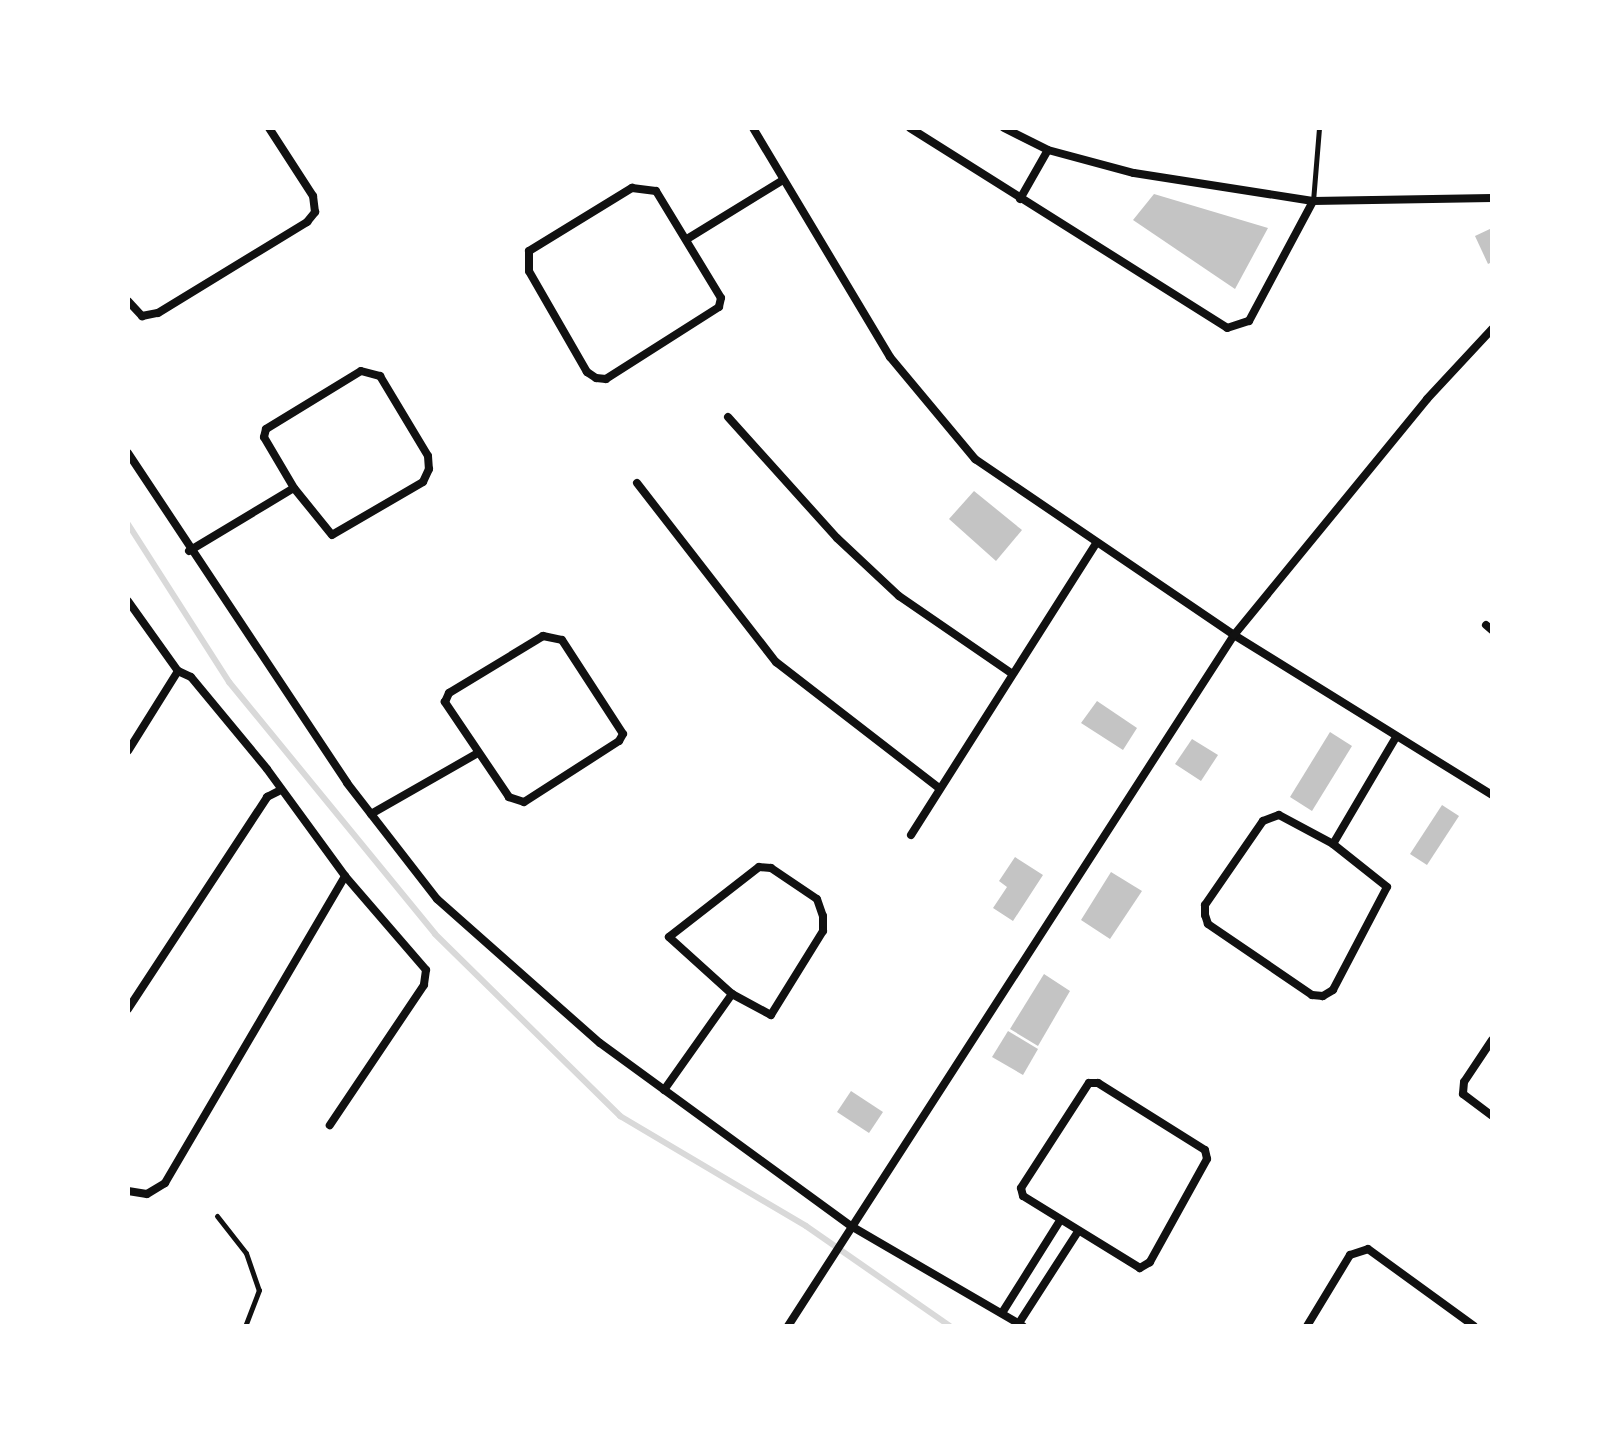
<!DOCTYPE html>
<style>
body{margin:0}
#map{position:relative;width:1620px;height:1454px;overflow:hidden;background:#fff;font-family:"Open Sans",sans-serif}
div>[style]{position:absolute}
.stream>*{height:6px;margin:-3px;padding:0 3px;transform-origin:3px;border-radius:3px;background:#d9d9d9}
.building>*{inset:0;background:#c4c4c4}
.service>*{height:5px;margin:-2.5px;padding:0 2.5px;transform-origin:2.5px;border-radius:2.5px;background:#111}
.minor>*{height:8px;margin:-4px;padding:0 4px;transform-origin:4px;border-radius:4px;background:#111}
span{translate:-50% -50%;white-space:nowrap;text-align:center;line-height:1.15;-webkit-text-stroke:6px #fff;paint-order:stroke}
.frame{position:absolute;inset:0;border:130px solid #fff;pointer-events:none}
</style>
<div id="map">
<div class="stream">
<div style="left:128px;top:524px;width:188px;rotate:57.4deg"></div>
<div style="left:229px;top:682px;width:325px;rotate:50.7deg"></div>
<div style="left:435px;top:934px;width:260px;rotate:44.5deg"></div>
<div style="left:620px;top:1116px;width:216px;rotate:30.6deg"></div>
<div style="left:806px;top:1226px;width:175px;rotate:34.8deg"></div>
</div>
<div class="building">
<div style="clip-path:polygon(1154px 194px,1268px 228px,1235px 289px,1133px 220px)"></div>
<div style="clip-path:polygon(1492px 228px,1492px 262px,1488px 264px,1475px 236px)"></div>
<div style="clip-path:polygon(974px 491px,1022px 530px,996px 561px,949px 519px)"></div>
<div style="clip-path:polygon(1097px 701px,1137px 728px,1123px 750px,1081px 723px)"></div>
<div style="clip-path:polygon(1330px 732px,1352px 746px,1312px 811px,1290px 797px)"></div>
<div style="clip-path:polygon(1192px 739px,1218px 755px,1201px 781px,1175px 764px)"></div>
<div style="clip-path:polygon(1442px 805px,1459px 816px,1427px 865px,1410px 854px)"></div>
<div style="clip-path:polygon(1015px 857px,1043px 875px,1013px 921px,993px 908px,1007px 887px,999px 881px)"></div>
<div style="clip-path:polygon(1111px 872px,1142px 891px,1110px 939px,1081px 920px)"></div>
<div style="clip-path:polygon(1044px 974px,1070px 991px,1038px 1046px,1010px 1029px)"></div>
<div style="clip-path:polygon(1008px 1031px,1038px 1049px,1023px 1075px,992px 1057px)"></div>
<div style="clip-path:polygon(851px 1091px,883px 1112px,869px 1133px,837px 1112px)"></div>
</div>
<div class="service">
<div style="left:1313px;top:201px;width:73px;rotate:-85.3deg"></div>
<div style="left:217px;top:1216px;width:47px;rotate:51.9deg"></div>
<div style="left:246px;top:1253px;width:39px;rotate:71deg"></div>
<div style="left:259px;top:1290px;width:39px;rotate:111deg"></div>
</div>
<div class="minor">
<div style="left:753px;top:128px;width:267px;rotate:59.1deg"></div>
<div style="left:890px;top:357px;width:133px;rotate:50.2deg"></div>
<div style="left:975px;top:459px;width:313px;rotate:34.2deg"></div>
<div style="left:1234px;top:635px;width:304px;rotate:31.8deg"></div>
<div style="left:910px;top:128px;width:375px;rotate:32.2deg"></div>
<div style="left:1227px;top:328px;width:23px;rotate:-18deg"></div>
<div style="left:1249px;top:321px;width:136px;rotate:-61.9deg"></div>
<div style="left:1004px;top:128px;width:49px;rotate:26.6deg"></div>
<div style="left:1048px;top:150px;width:89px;rotate:15deg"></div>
<div style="left:1134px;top:173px;width:181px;rotate:8.9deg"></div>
<div style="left:1313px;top:201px;width:179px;rotate:-1deg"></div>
<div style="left:632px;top:188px;width:24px;rotate:7deg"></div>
<div style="left:656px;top:191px;width:125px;rotate:58.7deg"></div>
<div style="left:721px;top:298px;width:9px;rotate:103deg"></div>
<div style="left:719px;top:307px;width:134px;rotate:147.5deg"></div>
<div style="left:606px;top:379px;width:10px;rotate:-174deg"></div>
<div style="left:596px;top:378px;width:11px;rotate:-146deg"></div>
<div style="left:587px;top:372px;width:116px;rotate:-119.9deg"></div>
<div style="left:529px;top:271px;width:20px;rotate:-90deg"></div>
<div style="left:529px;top:251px;width:121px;rotate:-31.5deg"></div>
<div style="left:1020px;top:199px;width:56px;rotate:-60.3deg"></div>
<div style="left:687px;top:239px;width:113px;rotate:-31.6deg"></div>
<div style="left:128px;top:301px;width:21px;rotate:47deg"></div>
<div style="left:142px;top:316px;width:16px;rotate:-11deg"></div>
<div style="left:158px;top:313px;width:175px;rotate:-31.4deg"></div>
<div style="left:307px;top:222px;width:13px;rotate:-51deg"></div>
<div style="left:315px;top:212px;width:16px;rotate:-97deg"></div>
<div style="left:313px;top:196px;width:81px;rotate:-122.9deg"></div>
<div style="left:361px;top:371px;width:20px;rotate:15deg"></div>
<div style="left:380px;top:376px;width:93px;rotate:59deg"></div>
<div style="left:428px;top:456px;width:13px;rotate:86deg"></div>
<div style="left:429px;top:469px;width:14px;rotate:115deg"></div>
<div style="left:423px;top:482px;width:105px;rotate:149.8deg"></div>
<div style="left:332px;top:535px;width:60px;rotate:-129deg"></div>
<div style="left:294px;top:488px;width:59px;rotate:-120.5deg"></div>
<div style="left:264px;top:437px;width:8px;rotate:-76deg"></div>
<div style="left:266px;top:429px;width:111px;rotate:-31.4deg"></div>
<div style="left:728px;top:417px;width:163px;rotate:48deg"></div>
<div style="left:837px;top:538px;width:85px;rotate:43.1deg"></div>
<div style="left:899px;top:596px;width:136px;rotate:34.5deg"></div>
<div style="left:128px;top:453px;width:396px;rotate:56.4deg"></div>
<div style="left:347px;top:783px;width:147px;rotate:52.2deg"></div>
<div style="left:437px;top:899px;width:217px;rotate:41.5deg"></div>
<div style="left:600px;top:1043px;width:311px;rotate:36.1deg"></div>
<div style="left:851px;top:1226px;width:199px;rotate:30.2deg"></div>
<div style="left:637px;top:483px;width:227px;rotate:52.2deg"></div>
<div style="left:776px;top:662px;width:206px;rotate:37.7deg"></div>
<div style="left:189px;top:551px;width:122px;rotate:-31deg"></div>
<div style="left:128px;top:601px;width:86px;rotate:54.5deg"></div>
<div style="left:178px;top:671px;width:94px;rotate:122deg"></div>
<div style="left:1486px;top:625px;width:8px;rotate:40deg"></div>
<div style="left:543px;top:636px;width:19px;rotate:12deg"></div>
<div style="left:562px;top:640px;width:112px;rotate:57deg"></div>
<div style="left:623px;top:734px;width:8px;rotate:120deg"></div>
<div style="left:619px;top:741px;width:113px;rotate:147.3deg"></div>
<div style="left:524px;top:802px;width:16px;rotate:-162deg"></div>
<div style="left:509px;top:797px;width:115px;rotate:-124deg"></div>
<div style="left:445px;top:702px;width:10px;rotate:-66deg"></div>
<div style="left:449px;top:693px;width:110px;rotate:-31.2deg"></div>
<div style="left:178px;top:671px;width:14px;rotate:25deg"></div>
<div style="left:191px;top:677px;width:119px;rotate:50.4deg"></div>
<div style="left:267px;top:769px;width:132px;rotate:53.9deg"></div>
<div style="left:345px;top:876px;width:124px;rotate:49.2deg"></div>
<div style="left:426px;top:970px;width:15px;rotate:98deg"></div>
<div style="left:424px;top:985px;width:169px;rotate:123.9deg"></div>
<div style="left:371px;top:814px;width:121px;rotate:-29.7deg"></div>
<div style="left:1279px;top:815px;width:61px;rotate:28.2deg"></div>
<div style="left:1333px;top:844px;width:69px;rotate:38.5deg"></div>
<div style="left:1387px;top:887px;width:116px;rotate:117.7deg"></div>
<div style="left:1333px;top:990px;width:12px;rotate:149deg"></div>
<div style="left:1323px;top:996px;width:11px;rotate:-175deg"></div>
<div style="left:1312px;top:995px;width:126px;rotate:-145.7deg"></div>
<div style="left:1208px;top:924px;width:9px;rotate:-108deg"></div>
<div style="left:1205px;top:915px;width:10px;rotate:-90deg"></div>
<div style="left:1205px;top:905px;width:102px;rotate:-55.4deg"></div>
<div style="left:1263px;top:821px;width:17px;rotate:-21deg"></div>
<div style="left:911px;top:835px;width:346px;rotate:-57.6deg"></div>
<div style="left:1333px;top:844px;width:124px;rotate:-59.5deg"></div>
<div style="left:759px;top:867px;width:12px;rotate:5deg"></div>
<div style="left:771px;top:868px;width:55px;rotate:34deg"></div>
<div style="left:817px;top:899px;width:18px;rotate:71deg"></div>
<div style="left:823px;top:916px;width:15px;rotate:90deg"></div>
<div style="left:823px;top:931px;width:99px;rotate:121.8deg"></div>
<div style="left:771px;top:1015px;width:44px;rotate:-151.7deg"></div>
<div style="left:732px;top:994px;width:85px;rotate:-137.9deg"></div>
<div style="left:669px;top:937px;width:114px;rotate:-37.9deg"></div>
<div style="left:128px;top:1009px;width:254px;rotate:-56.7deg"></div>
<div style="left:267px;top:797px;width:13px;rotate:-27deg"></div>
<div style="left:1492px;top:1040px;width:50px;rotate:123.7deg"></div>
<div style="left:1464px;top:1082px;width:12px;rotate:95deg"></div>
<div style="left:1463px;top:1094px;width:36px;rotate:37deg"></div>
<div style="left:1089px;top:1083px;width:9px"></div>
<div style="left:1098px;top:1083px;width:126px;rotate:32.1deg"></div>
<div style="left:1205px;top:1150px;width:9px;rotate:77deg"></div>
<div style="left:1207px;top:1159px;width:118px;rotate:119deg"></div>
<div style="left:1150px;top:1262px;width:12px;rotate:149deg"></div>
<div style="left:1140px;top:1268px;width:137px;rotate:-148.4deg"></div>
<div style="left:1023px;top:1196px;width:8px;rotate:-104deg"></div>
<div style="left:1021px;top:1188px;width:125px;rotate:-57.1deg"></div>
<div style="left:664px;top:1090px;width:118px;rotate:-54.7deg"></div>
<div style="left:128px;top:1191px;width:19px;rotate:9deg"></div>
<div style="left:147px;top:1194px;width:21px;rotate:-31deg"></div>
<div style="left:165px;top:1183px;width:356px;rotate:-59.6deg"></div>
<div style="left:1002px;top:1313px;width:107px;rotate:-57.9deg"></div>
<div style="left:1019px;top:1323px;width:107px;rotate:-57.2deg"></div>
<div style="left:788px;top:1326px;width:822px;rotate:-57.16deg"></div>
<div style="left:1234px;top:635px;width:305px;rotate:-50.7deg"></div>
<div style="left:1427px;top:399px;width:96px;rotate:-47.1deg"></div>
<div style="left:1307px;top:1326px;width:83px;rotate:-58.8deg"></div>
<div style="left:1350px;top:1255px;width:19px;rotate:-18deg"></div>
<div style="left:1368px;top:1249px;width:131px;rotate:36deg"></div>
</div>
<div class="frame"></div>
</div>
